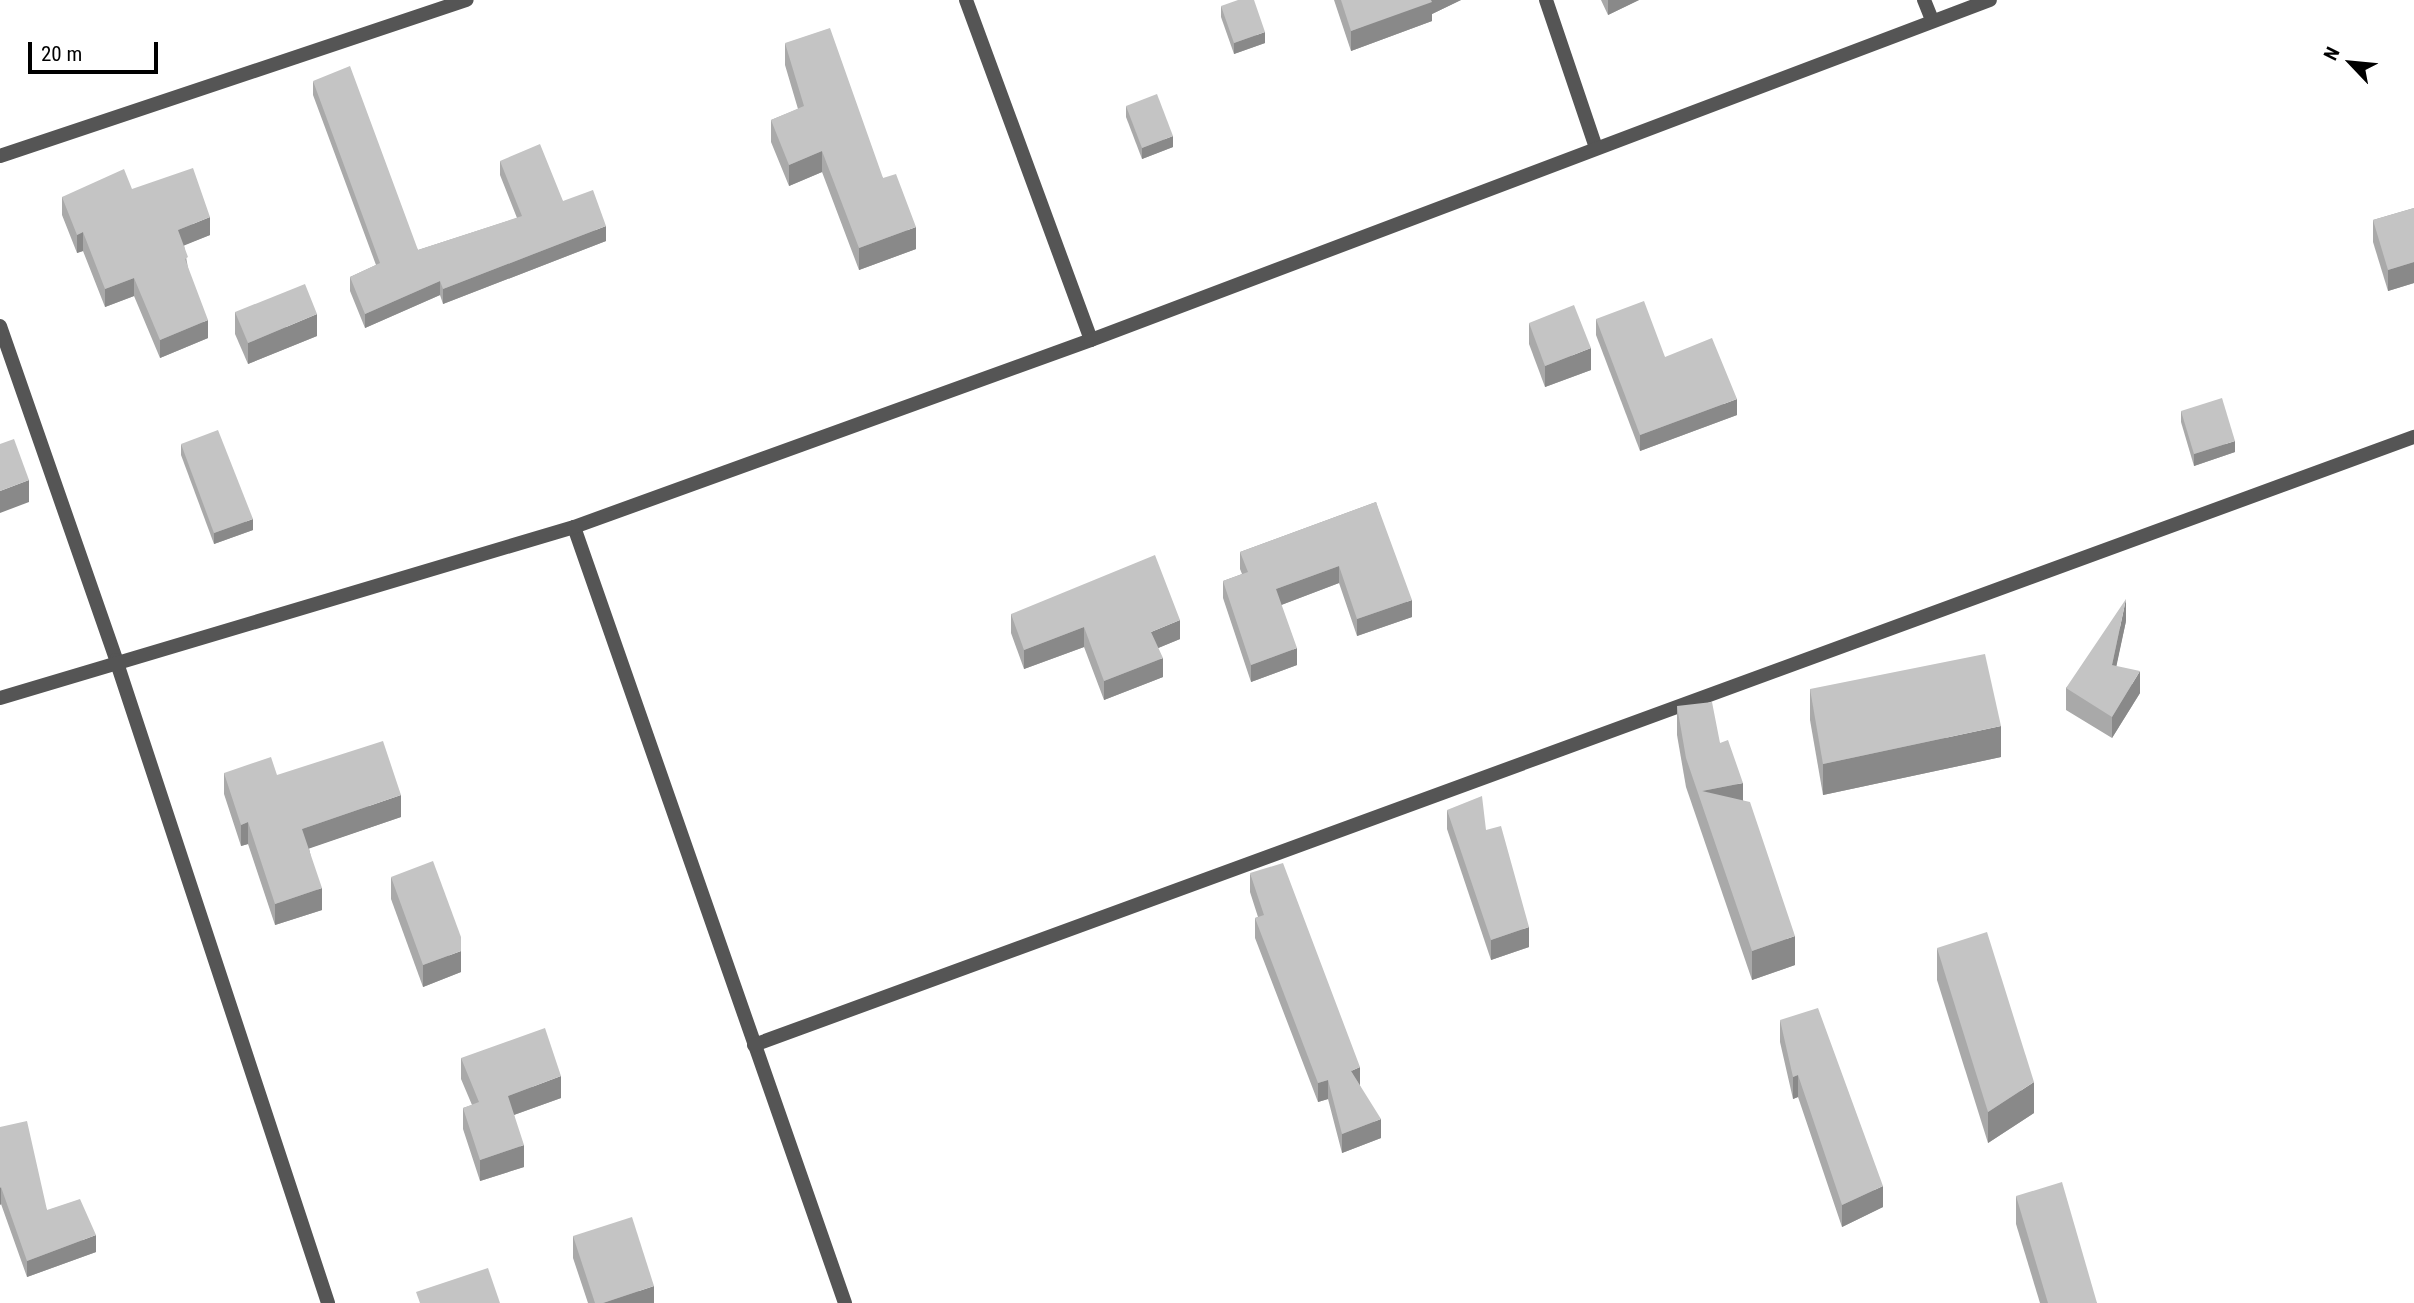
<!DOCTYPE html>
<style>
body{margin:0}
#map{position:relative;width:2414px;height:1303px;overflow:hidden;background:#fff;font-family:"Roboto Condensed",sans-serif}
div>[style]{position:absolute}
.minor>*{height:14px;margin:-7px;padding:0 7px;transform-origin:7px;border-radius:7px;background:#555}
.wall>*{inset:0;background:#a9a9a9}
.shaded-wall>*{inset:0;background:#898989}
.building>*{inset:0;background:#c4c4c4}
span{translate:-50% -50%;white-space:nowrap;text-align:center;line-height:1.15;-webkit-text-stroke:6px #fff;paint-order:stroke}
.north{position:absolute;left:2316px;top:28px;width:70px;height:70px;-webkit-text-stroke:5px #fff;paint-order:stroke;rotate:296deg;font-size:19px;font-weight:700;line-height:28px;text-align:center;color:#000}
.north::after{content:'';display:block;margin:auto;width:24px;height:32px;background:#000;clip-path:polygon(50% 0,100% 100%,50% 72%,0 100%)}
.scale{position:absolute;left:28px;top:42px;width:130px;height:32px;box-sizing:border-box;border:4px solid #000;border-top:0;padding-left:9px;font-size:21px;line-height:24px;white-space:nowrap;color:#000;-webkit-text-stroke:5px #fff;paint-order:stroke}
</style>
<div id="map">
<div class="minor">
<div style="left:966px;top:0;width:362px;rotate:69.8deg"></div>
<div style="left:1546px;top:0;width:156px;rotate:71.3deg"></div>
<div style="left:1924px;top:0;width:22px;rotate:68deg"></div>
<div style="left:0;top:156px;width:492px;rotate:-18.5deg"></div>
<div style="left:0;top:326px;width:354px;rotate:70.8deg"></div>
<div style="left:116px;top:660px;width:677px;rotate:71.75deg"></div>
<div style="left:574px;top:527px;width:822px;rotate:70.75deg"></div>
<div style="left:0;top:698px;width:599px;rotate:-16.59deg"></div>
<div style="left:574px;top:527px;width:550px;rotate:-19.89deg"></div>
<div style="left:1091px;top:340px;width:961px;rotate:-20.72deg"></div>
<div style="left:754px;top:1045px;width:1768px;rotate:-20.12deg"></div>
</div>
<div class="wall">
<div style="clip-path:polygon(1334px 0,1461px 0,1432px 14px,1432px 21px,1351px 51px)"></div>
<div style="clip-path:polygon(1601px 0,1639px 0,1608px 15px)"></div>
<div style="clip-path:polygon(1221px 6px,1265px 43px,1234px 54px,1221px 17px)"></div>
<div style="clip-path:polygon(785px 43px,883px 178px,916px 249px,859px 270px,822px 172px,789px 186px,771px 142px,771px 120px,798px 109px,785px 65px)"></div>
<div style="clip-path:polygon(313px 81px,418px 250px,517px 218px,500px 175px,500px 161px,563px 201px,606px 241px,443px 304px,440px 295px,365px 328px,350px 291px,350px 277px,376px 265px,313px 95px)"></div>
<div style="clip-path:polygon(1126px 106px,1173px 147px,1142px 159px,1126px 117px)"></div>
<div style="clip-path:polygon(132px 189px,210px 235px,184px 245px,188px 268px,208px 338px,160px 358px,134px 296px,105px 307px,83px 251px,77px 253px,62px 215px,62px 197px)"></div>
<div style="clip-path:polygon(2414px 208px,2414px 283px,2388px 291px,2373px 242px,2373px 220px)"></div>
<div style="clip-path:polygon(235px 312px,317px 336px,248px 364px,235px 334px)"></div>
<div style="clip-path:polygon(1596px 319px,1665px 357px,1737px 415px,1640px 451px,1596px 335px)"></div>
<div style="clip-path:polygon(1529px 323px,1591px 370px,1545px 387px,1529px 344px)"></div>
<div style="clip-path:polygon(2181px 411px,2235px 452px,2194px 466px,2181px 422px)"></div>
<div style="clip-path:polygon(181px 444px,253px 530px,214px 544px,181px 455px)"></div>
<div style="clip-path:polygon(1376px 502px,1412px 617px,1357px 636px,1339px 583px,1281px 605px,1297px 665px,1251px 682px,1223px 598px,1223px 581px,1242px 574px,1240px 569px,1240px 552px)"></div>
<div style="clip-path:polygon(1011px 614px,1180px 639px,1158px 648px,1163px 677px,1104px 700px,1084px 647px,1024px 669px,1011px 633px)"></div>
<div style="clip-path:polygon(2126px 621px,2116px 666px,2140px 693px,2112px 738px,2066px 710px,2066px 688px)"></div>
<div style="clip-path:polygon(1810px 689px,2001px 757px,1823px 795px,1810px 720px)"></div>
<div style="clip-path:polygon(1677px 706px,1720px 743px,1743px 800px,1795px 965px,1752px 980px,1686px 787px,1677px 735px)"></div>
<div style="clip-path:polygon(224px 773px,277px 775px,401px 817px,309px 848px,322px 910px,275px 925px,248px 844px,241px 846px,224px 794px)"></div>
<div style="clip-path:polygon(1447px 810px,1486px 830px,1529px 947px,1491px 960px,1447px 829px)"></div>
<div style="clip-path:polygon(1250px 873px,1360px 1086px,1381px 1138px,1342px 1153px,1328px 1099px,1318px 1102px,1255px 938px,1255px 918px,1258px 917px,1250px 892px)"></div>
<div style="clip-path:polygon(391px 877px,461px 972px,423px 987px,391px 899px)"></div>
<div style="clip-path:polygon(1937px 948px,2034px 1113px,1988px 1143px,1937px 980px)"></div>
<div style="clip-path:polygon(1780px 1020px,1883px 1207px,1842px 1227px,1798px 1097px,1793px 1099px,1780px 1042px)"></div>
<div style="clip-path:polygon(461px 1058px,561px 1098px,514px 1115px,524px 1167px,480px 1181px,463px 1129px,463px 1108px,472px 1105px,461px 1079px)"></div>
<div style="clip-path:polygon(0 1127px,47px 1210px,96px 1252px,27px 1277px,1px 1204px,0 1205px)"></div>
<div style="clip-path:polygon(2016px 1196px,2097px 1303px,2040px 1303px,2016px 1224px)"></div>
<div style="clip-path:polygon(573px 1236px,654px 1303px,588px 1303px,573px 1258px)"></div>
</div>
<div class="shaded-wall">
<div style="clip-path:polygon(1430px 0,1461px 0,1432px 14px,1432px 21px,1351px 51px,1351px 31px)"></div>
<div style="clip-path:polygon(1608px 0,1639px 0,1608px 15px)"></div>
<div style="clip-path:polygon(1265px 32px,1265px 43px,1234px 54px,1234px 43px)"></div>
<div style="clip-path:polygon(1173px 136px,1173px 147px,1142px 159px,1142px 148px)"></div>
<div style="clip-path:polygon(822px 151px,822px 172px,789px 186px,789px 165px)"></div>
<div style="clip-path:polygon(210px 217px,210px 235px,178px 248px,178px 230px)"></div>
<div style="clip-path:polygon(606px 226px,606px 241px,443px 304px,443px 289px)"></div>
<div style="clip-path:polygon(916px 227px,916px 249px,859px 270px,859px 248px)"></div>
<div style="clip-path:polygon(83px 232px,83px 251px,77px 253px,77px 235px)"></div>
<div style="clip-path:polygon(2414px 262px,2414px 283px,2388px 291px,2388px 270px)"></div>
<div style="clip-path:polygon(134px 278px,134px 296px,105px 307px,105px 289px)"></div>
<div style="clip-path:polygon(440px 281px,440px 295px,365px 328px,365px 314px)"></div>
<div style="clip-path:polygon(317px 314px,317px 336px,248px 364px,248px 343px)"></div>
<div style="clip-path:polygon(208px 320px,208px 338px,160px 358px,160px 340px)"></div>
<div style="clip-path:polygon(1591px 348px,1591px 370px,1545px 387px,1545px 366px)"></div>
<div style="clip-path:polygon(1737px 399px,1737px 415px,1640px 451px,1640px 435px)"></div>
<div style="clip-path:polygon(2235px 441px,2235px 452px,2194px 466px,2194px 454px)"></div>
<div style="clip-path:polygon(29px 480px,29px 502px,0 513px,0 491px)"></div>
<div style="clip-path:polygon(253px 519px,253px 530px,214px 544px,214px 533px)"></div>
<div style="clip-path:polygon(1339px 566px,1339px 583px,1276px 607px,1276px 589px)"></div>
<div style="clip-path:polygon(2126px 599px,2126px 621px,2112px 687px,2112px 665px)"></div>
<div style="clip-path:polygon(1412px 600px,1412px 617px,1357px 636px,1357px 619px)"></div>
<div style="clip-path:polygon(1180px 620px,1180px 639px,1151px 651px,1151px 632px)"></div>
<div style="clip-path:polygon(1084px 627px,1084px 647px,1024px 669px,1024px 650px)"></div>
<div style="clip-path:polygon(1297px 648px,1297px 665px,1251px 682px,1251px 665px)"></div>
<div style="clip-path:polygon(1163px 658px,1163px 677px,1104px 700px,1104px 681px)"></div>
<div style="clip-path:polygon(2140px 671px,2140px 693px,2112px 738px,2112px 717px)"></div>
<div style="clip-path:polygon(2001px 726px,2001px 757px,1823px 795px,1823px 764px)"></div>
<div style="clip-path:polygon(1743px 783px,1743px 812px,1702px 791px)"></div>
<div style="clip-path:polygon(401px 795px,401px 817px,302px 851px,302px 829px)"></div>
<div style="clip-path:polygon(248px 822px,248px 844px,241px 846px,241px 825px)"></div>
<div style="clip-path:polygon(322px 888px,322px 910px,275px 925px,275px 904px)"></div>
<div style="clip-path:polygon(1529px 927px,1529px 947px,1491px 960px,1491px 940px)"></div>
<div style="clip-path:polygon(1795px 936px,1795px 965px,1752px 980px,1752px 951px)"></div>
<div style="clip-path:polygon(461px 951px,461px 972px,423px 987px,423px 965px)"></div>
<div style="clip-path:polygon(1360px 1067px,1360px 1086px,1351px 1071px)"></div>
<div style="clip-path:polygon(1798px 1075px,1798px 1097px,1793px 1099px,1793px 1077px)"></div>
<div style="clip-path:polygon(561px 1076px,561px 1098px,508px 1117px,508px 1096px)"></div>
<div style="clip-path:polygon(1328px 1080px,1328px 1099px,1318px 1102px,1318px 1083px)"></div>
<div style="clip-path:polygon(2034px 1082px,2034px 1113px,1988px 1143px,1988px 1112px)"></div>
<div style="clip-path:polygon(1381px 1119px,1381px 1138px,1342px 1153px,1342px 1134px)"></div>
<div style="clip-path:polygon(524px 1145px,524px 1167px,480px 1181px,480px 1160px)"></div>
<div style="clip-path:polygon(1883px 1186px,1883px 1207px,1842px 1227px,1842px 1205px)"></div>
<div style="clip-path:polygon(1px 1187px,1px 1204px,0 1205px,0 1188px)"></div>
<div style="clip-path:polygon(96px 1235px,96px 1252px,27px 1277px,27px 1261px)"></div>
<div style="clip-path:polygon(654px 1286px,654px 1303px,603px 1303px)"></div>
</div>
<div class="building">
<div style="clip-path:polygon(1238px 0,1254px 0,1265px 32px,1234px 43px,1221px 6px)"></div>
<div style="clip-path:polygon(1341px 0,1431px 0,1432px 2px,1351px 31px)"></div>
<div style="clip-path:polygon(830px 28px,883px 178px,896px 174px,916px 227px,859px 248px,822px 151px,789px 165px,771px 120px,804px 106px,785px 43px)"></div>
<div style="clip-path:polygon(350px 66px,418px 250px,522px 216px,500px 161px,540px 144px,563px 201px,593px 190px,606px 226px,443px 289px,440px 281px,365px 314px,350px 277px,380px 263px,313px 81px)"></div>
<div style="clip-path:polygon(1157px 94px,1173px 136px,1142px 148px,1126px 106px)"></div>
<div style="clip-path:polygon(193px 168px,210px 217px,178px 230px,188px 257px,185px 259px,208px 320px,160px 340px,134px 278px,105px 289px,83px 232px,77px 235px,62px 197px,124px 169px,132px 189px)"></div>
<div style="clip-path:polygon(2414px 208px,2414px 262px,2388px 270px,2373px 220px)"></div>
<div style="clip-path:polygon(305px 284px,317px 314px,248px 343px,235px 312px)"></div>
<div style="clip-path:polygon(1644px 301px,1665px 357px,1712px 338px,1737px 399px,1640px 435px,1596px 319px)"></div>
<div style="clip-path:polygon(1574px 305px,1591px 348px,1545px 366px,1529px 323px)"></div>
<div style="clip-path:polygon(2222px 398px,2235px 441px,2194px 454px,2181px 411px)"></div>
<div style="clip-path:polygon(218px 430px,253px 519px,214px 533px,181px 444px)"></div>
<div style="clip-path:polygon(14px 439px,29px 480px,0 491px,0 444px)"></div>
<div style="clip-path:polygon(1376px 502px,1412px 600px,1357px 619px,1339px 566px,1276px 589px,1297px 648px,1251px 665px,1223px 581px,1248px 572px,1240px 552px)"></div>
<div style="clip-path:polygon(1155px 555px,1180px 620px,1151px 632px,1163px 658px,1104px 681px,1084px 627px,1024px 650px,1011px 614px)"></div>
<div style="clip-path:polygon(2126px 599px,2112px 665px,2140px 671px,2112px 717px,2066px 688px)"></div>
<div style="clip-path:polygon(1985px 654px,2001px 726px,1823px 764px,1810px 689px)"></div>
<div style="clip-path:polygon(1712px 702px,1720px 743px,1728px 740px,1743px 783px,1702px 791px,1750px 802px,1795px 936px,1752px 951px,1686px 758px,1677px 706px)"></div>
<div style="clip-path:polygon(383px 741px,401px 795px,302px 829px,322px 888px,275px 904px,248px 822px,241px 825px,224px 773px,271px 757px,277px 775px)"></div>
<div style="clip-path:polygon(1482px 796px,1486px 830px,1501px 826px,1529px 927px,1491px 940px,1447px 810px)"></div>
<div style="clip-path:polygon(433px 861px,461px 937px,461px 951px,423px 965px,391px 877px)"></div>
<div style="clip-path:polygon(1283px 863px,1360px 1067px,1351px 1071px,1381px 1119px,1342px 1134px,1328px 1080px,1318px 1083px,1255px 918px,1264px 915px,1250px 873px)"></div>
<div style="clip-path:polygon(1987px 932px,2034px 1082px,1988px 1112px,1937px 948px)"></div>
<div style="clip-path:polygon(1818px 1008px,1883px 1186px,1842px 1205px,1798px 1075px,1793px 1077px,1780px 1020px)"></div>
<div style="clip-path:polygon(545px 1028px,561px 1076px,508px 1096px,524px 1145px,480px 1160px,463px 1108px,479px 1102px,461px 1058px)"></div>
<div style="clip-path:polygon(27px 1121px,47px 1210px,80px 1199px,96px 1235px,27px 1261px,1px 1187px,0 1188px,0 1127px)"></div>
<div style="clip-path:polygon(2062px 1182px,2097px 1303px,2048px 1303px,2016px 1196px)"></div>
<div style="clip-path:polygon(632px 1217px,654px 1286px,603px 1303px,595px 1303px,573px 1236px)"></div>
<div style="clip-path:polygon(488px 1268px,500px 1303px,420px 1303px,416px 1292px)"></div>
</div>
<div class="north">N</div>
<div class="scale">20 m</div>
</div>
